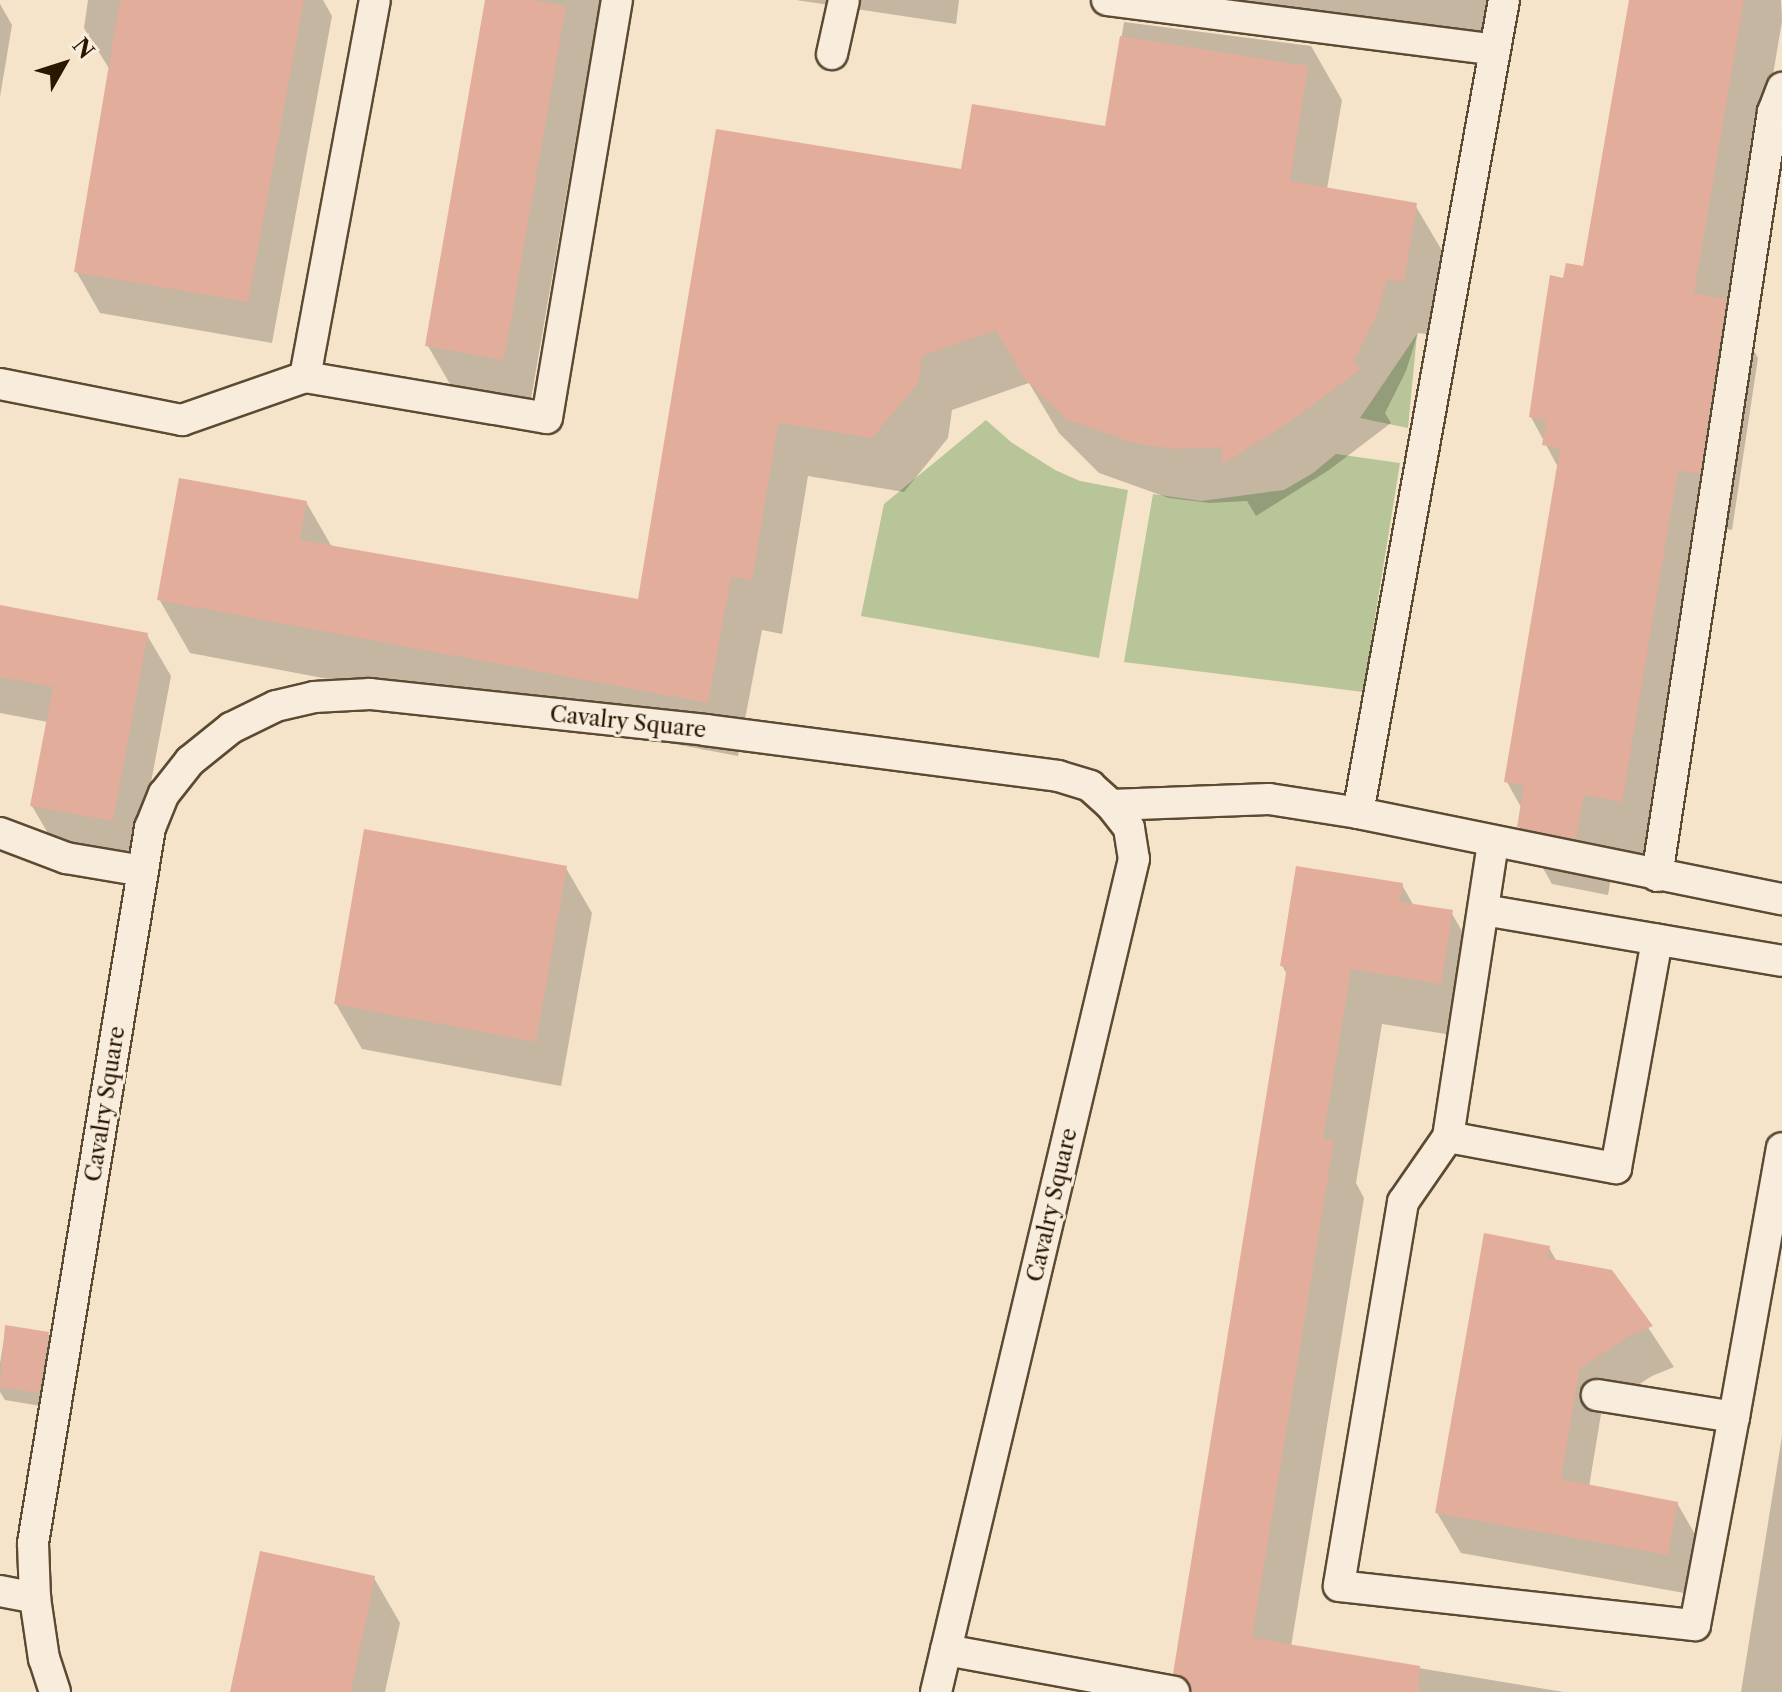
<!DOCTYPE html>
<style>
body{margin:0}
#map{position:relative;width:1782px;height:1692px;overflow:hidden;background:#f5e4ca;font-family:"Libre Caslon Text",serif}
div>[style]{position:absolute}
.green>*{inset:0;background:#b8c599}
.shadow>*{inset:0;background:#0003}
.building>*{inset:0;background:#e2ad9b}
.roads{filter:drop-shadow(2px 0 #5c4a32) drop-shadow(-2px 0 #5c4a32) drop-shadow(0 2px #5c4a32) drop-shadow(0 -2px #5c4a32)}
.service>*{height:30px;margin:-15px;padding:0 15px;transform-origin:15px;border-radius:15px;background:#f8eddd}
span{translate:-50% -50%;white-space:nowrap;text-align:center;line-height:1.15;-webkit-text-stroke:6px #f8eddd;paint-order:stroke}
.street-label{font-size:22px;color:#291700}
.north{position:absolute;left:24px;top:24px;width:80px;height:80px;-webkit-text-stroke:6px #f8eddd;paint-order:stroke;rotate:51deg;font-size:22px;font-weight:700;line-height:32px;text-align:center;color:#291700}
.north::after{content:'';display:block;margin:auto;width:28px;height:36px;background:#291700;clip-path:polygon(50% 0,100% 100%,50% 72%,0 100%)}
</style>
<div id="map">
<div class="green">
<div style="clip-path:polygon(1417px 334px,1408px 428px,1360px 418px)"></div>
<div style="clip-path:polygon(986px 420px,1011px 442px,1055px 470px,1080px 481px,1128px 490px,1099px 658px,861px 616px,884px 504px)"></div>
<div style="clip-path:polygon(1336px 454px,1400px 463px,1363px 692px,1124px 662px,1153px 494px,1201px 501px,1284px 490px,1313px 473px)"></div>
</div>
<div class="shadow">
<div style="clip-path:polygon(88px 0,323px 0,332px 16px,272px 343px,100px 313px,76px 271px,110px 70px,84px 28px)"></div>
<div style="clip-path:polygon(487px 0,600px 0,530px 405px,454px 391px,428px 346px)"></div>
<div style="clip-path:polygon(796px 0,959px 0,956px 24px)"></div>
<div style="clip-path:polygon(1119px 0,1491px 0,1497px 60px)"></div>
<div style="clip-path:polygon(1631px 0,1781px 0,1782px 21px,1733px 314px,1758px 358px,1732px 530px,1710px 526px,1654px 858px,1616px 851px,1608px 895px,1552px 884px,1519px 826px,1522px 809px,1507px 782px,1559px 469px,1531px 417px,1564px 280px,1585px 269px)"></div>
<div style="clip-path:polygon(0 4px,12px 25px,0 97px)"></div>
<div style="clip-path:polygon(1124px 22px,1311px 46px,1342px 100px,1327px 189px,1415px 205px,1447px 259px,1435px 335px,1418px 333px,1406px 371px,1385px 413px,1391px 423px,1329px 470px,1256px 516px,1247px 501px,1210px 503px,1169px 498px,1099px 473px,1059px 433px,1029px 383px,952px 410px,948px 438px,904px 492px,808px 476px,782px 634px,762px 630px,738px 756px,190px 653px,159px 599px,306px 502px,332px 547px,640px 601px,963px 171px,1107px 128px)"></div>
<div style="clip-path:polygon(0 607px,147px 635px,171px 676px,136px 862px,56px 847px,32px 806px,48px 722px,0 713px)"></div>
<div style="clip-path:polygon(566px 868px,592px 913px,561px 1086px,362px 1049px,336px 1004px)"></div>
<div style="clip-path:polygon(1402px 885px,1414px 906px,1451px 912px,1483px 968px,1472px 1038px,1382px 1024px,1356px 1183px,1364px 1198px,1291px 1647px,1564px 1692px,1186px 1692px,1175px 1673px,1287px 975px,1282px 965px)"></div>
<div style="clip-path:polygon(1549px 1248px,1556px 1260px,1611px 1271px,1674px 1367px,1652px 1376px,1602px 1408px,1589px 1487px,1677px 1503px,1700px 1543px,1690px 1594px,1461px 1553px,1437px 1513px)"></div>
<div style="clip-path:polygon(6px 1327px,48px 1334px,57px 1349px,47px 1407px,5px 1400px,0 1392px,0 1363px)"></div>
<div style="clip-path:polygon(1782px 1436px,1782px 1692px,1741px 1692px)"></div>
<div style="clip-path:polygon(374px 1578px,400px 1623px,385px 1692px,232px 1692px)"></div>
</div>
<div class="building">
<div style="clip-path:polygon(120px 0,304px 0,248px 302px,74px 272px)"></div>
<div style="clip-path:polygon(485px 0,534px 0,566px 6px,504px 360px,425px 346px)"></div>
<div style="clip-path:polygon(1629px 0,1744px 0,1694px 293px,1726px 299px,1700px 474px,1678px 470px,1622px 802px,1584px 795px,1576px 839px,1517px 827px,1524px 785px,1504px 782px,1560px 448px,1542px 445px,1546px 420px,1529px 417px,1543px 320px,1550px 275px,1563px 278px,1566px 263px,1583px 266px)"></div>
<div style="clip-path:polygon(1120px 36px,1308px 66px,1290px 181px,1417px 203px,1404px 282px,1387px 279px,1376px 317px,1353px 362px,1362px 368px,1298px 416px,1223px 464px,1222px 447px,1178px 449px,1137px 444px,1066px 419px,1025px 379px,996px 330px,922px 356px,918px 383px,872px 438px,778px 423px,752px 580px,731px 577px,708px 703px,157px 600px,179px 478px,307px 501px,300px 540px,638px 599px,716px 129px,961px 169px,972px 104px,1105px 126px)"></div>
<div style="clip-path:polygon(0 605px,148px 633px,113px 821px,30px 806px,53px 687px,0 677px)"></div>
<div style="clip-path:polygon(364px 829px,567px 866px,536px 1042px,334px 1004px)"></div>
<div style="clip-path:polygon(1296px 866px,1403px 883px,1400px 902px,1453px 910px,1441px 984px,1351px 969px,1323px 1139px,1334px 1141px,1252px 1638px,1420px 1666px,1418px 1692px,1196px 1692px,1191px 1691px,1185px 1678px,1173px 1674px,1287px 967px,1280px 966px)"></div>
<div style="clip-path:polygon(1484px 1233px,1550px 1246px,1548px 1258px,1612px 1270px,1653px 1326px,1629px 1336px,1580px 1368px,1561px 1479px,1678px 1502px,1668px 1555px,1435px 1513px)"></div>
<div style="clip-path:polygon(5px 1325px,49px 1332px,39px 1393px,0 1387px)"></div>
<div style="clip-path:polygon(260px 1551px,375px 1576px,351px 1692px,230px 1692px)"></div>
</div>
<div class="roads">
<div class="service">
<div style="left:1107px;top:0;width:391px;rotate:7.3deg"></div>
<div style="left:832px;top:54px;width:55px;rotate:-77.5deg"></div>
<div style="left:305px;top:377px;width:383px;rotate:-79.5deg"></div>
<div style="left:0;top:384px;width:186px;rotate:11.2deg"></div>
<div style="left:182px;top:420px;width:130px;rotate:-19.3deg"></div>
<div style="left:305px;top:377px;width:245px;rotate:9.6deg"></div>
<div style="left:547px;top:418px;width:424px;rotate:-80.5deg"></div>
<div style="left:1111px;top:805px;width:158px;rotate:-2.2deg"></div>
<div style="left:1269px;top:799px;width:90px;rotate:8.9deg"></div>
<div style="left:1358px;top:813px;width:433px;rotate:11.5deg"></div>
<div style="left:1358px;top:813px;width:826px;rotate:-79.82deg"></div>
<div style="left:0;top:833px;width:71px;rotate:20.7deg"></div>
<div style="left:66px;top:858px;width:78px;rotate:9.6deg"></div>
<div style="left:1493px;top:843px;width:297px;rotate:98.7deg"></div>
<div style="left:1448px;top:1137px;width:79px;rotate:124.7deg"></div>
<div style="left:1403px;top:1202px;width:389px;rotate:99.5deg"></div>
<div style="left:1339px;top:1586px;width:358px;rotate:6.3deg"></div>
<div style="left:1695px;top:1625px;width:212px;rotate:-79.4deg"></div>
<div style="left:1734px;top:1417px;width:139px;rotate:-170.9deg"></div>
<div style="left:1657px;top:876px;width:773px;rotate:-81.37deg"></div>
<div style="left:1773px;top:112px;width:26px;rotate:-69deg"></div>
<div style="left:1484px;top:910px;width:302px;rotate:9.7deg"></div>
<div style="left:1448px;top:1137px;width:171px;rotate:10.5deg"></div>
<div style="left:1616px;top:1168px;width:232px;rotate:-79.8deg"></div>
<div style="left:1734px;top:1417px;width:273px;rotate:-79.9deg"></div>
<div style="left:0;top:1591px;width:36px;rotate:11deg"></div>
<div style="left:946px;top:1650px;width:232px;rotate:10.4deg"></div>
<div style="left:55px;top:1692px;width:35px;rotate:-108deg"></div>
<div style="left:44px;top:1659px;width:62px;rotate:-98.4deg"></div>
<div style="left:35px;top:1598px;width:55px;rotate:-92.1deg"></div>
<div style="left:33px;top:1543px;width:725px;rotate:-80.71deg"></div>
<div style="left:150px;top:828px;width:37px;rotate:-68deg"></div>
<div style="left:164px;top:794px;width:42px;rotate:-51.8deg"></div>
<div style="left:190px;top:761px;width:53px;rotate:-38.8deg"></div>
<div style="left:231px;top:728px;width:50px;rotate:-26.1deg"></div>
<div style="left:276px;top:706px;width:39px;rotate:-13deg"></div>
<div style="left:314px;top:697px;width:56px;rotate:-3.1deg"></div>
<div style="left:370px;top:694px;width:337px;rotate:6.1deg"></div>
<div style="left:705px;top:730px;width:356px;rotate:7.4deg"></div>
<div style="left:1058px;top:776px;width:34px;rotate:17deg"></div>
<div style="left:1090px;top:786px;width:28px;rotate:42deg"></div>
<div style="left:1111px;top:805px;width:29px;rotate:52deg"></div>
<div style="left:1129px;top:828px;width:31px;rotate:81deg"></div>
<div style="left:1134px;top:859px;width:856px;rotate:103.37deg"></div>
</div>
</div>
<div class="street-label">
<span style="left:628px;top:722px;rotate:6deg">Cavalry Square</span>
<span style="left:105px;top:1104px;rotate:-81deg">Cavalry Square</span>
<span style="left:1052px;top:1205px;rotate:-77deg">Cavalry Square</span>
</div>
<div class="north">N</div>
</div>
